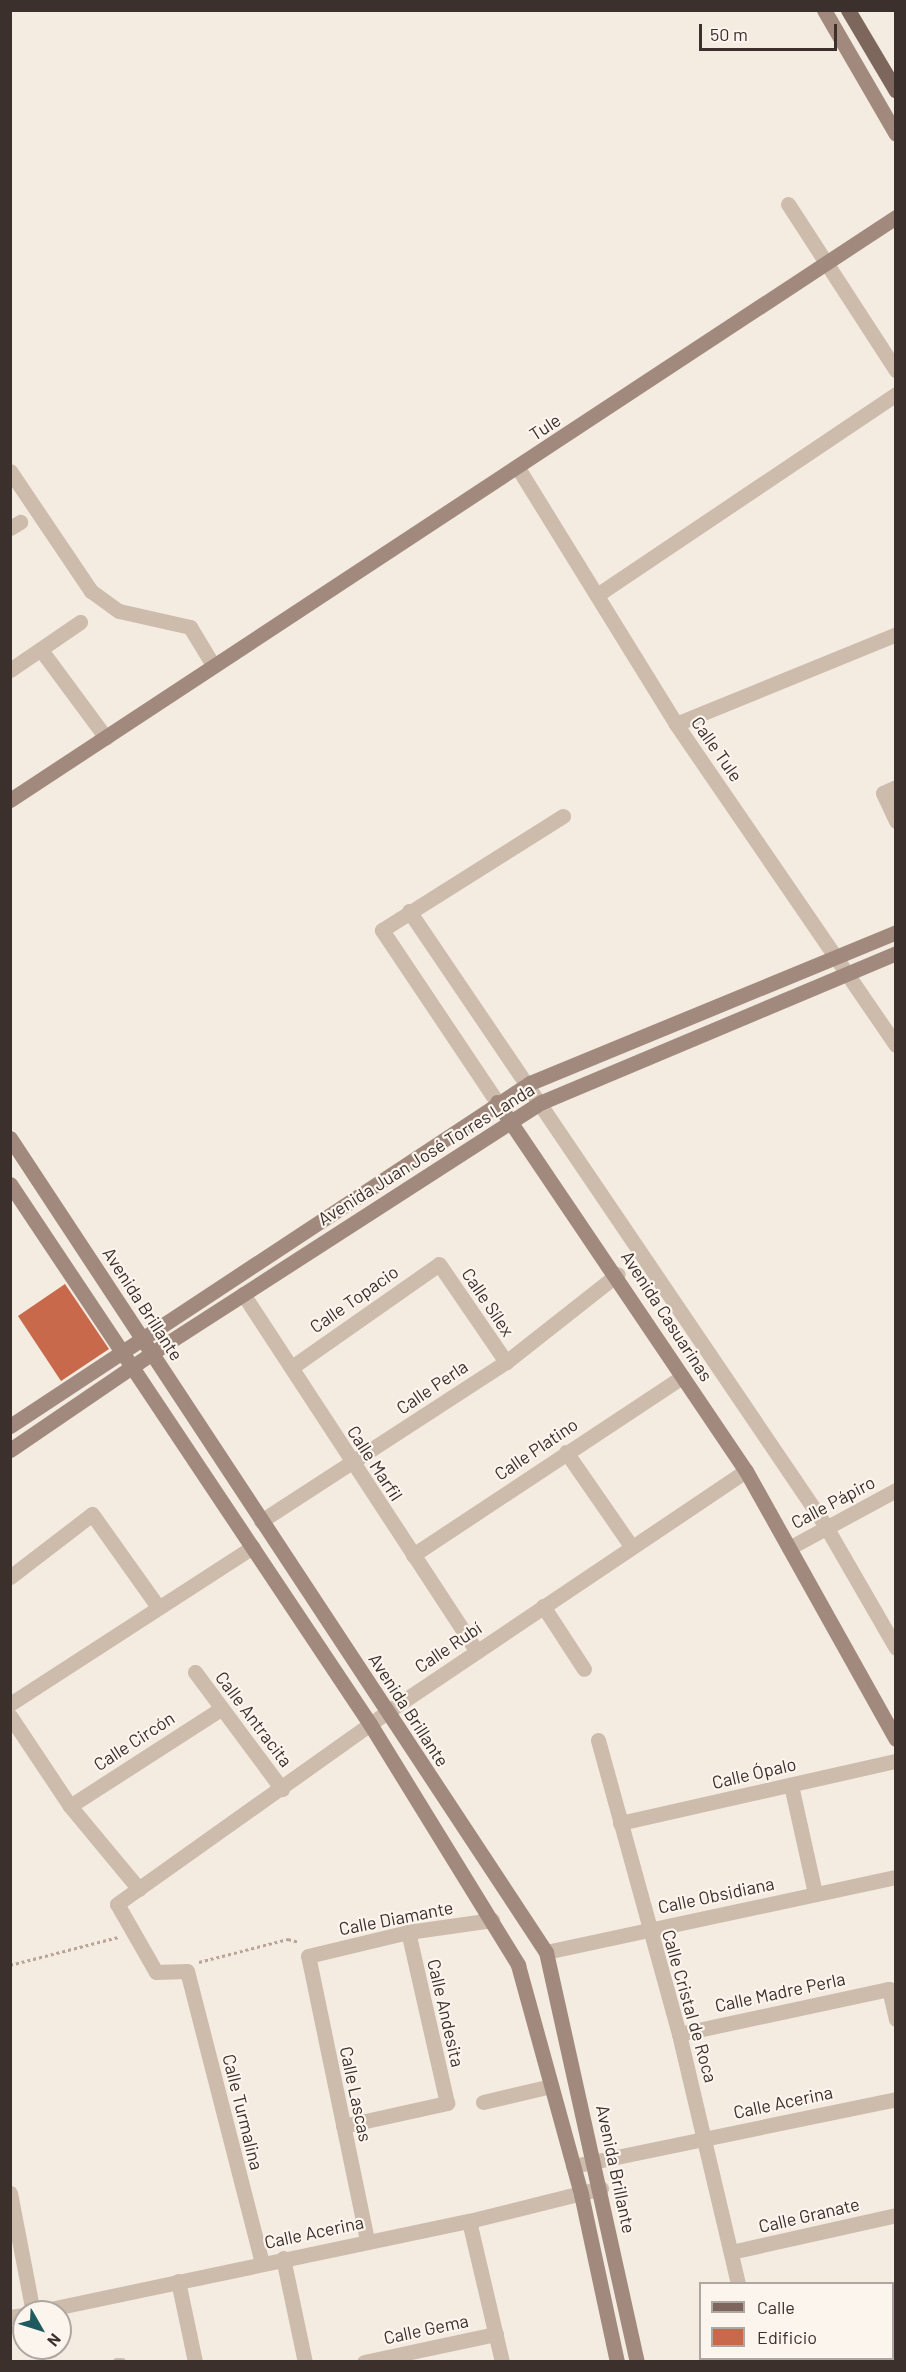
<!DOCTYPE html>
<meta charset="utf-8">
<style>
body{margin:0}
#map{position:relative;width:906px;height:2372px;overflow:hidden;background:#f4ebe1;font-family:Barlow,sans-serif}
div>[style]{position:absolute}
.building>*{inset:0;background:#c8694b}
.path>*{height:3px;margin-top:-1.5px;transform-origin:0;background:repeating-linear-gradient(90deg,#b9a596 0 3px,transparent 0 6px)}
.lane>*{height:8px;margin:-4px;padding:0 4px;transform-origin:4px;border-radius:4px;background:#cdbbac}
.street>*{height:15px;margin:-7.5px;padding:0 7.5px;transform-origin:7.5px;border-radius:7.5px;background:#cdbbac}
.secondary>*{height:15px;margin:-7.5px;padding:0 7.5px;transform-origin:7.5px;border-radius:7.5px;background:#a18a7d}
.primary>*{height:15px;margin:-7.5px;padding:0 7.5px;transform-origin:7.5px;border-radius:7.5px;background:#7d675c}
span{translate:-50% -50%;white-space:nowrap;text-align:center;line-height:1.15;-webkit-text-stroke:4.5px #fbf5ee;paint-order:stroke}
.street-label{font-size:18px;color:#3b302b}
.frame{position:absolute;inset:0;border:12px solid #3b302b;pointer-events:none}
.legend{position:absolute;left:699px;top:2282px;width:195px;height:78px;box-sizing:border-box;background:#fbf5ee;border:2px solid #aea6a0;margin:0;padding:8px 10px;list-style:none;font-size:18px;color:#3b302b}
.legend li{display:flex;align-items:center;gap:12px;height:30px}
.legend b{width:30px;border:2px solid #aea6a0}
.north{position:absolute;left:12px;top:2300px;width:60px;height:60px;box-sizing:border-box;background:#fbf5ee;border:2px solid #aea6a0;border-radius:50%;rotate:129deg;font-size:16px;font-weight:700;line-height:24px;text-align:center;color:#3b302b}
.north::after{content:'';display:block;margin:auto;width:21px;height:27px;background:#1f5a5e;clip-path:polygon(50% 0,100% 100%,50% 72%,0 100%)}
.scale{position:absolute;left:699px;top:24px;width:138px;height:27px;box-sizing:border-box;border:3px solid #3b302b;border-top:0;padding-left:8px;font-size:18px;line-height:21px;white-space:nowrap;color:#3b302b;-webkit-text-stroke:4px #fbf5ee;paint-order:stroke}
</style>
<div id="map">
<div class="building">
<div style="clip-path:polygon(65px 1284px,109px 1349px,61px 1381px,18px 1316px)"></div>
</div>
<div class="path">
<div style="left:199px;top:1962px;width:92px;rotate:-14.5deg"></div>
<div style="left:288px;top:1939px;width:11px;rotate:15deg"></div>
<div style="left:10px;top:1965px;width:112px;rotate:-14.5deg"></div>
</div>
<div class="lane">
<div style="left:117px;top:2362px;width:5px"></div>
</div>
<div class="street">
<div style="left:788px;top:204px;width:198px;rotate:57deg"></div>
<div style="left:518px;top:468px;width:301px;rotate:58.3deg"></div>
<div style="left:676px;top:724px;width:389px;rotate:55.6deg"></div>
<div style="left:10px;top:471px;width:145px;rotate:56deg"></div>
<div style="left:91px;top:591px;width:34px;rotate:36deg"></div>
<div style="left:119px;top:611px;width:73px;rotate:12.7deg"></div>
<div style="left:190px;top:627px;width:44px;rotate:58.8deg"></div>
<div style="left:10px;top:528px;width:12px;rotate:-31deg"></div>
<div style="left:597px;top:595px;width:360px;rotate:-33.9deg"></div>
<div style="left:41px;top:650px;width:109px;rotate:53.5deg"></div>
<div style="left:10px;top:670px;width:85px;rotate:-34.4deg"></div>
<div style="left:676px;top:724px;width:238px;rotate:-22.2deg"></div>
<div style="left:896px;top:787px;width:14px;rotate:155deg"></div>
<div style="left:883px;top:793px;width:31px;rotate:65deg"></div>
<div style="left:409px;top:911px;width:742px;rotate:55.88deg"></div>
<div style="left:825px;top:1525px;width:142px;rotate:60deg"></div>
<div style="left:497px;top:1102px;width:207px;rotate:-123.8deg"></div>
<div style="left:382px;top:930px;width:214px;rotate:-32.2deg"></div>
<div style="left:243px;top:1294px;width:427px;rotate:56.8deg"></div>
<div style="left:292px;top:1367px;width:179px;rotate:-35deg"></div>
<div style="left:439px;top:1264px;width:119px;rotate:55.6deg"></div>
<div style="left:566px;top:1452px;width:114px;rotate:55.3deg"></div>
<div style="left:261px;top:1521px;width:292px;rotate:-33deg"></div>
<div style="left:506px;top:1362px;width:142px;rotate:-38.2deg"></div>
<div style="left:789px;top:1548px;width:122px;rotate:-28.5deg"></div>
<div style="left:413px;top:1555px;width:323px;rotate:-33.5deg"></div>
<div style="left:10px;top:1577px;width:103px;rotate:-37.5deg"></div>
<div style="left:92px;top:1514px;width:114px;rotate:54.6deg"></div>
<div style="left:543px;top:1606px;width:75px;rotate:56.9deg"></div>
<div style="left:195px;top:1672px;width:146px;rotate:53.4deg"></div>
<div style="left:10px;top:1704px;width:289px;rotate:-32.9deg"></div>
<div style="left:10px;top:1716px;width:108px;rotate:56.3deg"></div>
<div style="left:70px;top:1806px;width:108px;rotate:50.3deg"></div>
<div style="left:598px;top:1740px;width:305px;rotate:74.6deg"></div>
<div style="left:679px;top:2034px;width:257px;rotate:76.7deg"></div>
<div style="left:791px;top:1785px;width:111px;rotate:77.5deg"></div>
<div style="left:70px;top:1806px;width:177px;rotate:-32.8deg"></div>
<div style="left:620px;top:1823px;width:283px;rotate:-12.7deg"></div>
<div style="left:546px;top:1952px;width:358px;rotate:-12.1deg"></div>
<div style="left:679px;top:2034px;width:215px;rotate:-12.1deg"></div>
<div style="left:889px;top:1989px;width:31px;rotate:77deg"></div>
<div style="left:483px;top:2102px;width:70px;rotate:-13.2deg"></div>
<div style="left:343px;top:2126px;width:107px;rotate:-12.5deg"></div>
<div style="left:447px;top:2103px;width:175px;rotate:-102.8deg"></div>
<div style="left:573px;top:2166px;width:330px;rotate:-11.7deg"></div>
<div style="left:10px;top:2193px;width:121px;rotate:79.1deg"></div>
<div style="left:469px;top:2221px;width:145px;rotate:76.8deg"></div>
<div style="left:367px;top:2240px;width:290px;rotate:-101.7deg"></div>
<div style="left:308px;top:1956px;width:103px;rotate:-13.5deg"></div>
<div style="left:408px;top:1932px;width:85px;rotate:-8.1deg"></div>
<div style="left:731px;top:2252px;width:169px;rotate:-12.6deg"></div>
<div style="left:283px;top:2258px;width:106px;rotate:78.1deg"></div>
<div style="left:262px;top:2263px;width:301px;rotate:-104.4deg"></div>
<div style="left:187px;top:1971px;width:31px;rotate:178deg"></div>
<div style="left:156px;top:1972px;width:78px;rotate:-119.8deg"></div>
<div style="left:117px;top:1904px;width:331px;rotate:-35.4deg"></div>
<div style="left:387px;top:1712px;width:432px;rotate:-33.9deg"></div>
<div style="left:178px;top:2281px;width:83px;rotate:78.1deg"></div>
<div style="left:36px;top:2312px;width:442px;rotate:-11.9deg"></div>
<div style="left:469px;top:2221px;width:136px;rotate:-14deg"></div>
<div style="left:10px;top:2317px;width:14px;rotate:-8deg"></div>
<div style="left:892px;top:2333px;width:4px;rotate:-14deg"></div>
<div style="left:364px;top:2362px;width:135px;rotate:-12deg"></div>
<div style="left:744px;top:2362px;width:14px;rotate:-17deg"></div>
</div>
<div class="secondary">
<div style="left:824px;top:10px;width:143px;rotate:59.9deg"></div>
<div style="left:10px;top:800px;width:1061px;rotate:-33.35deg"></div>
<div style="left:497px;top:1102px;width:445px;rotate:56deg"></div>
<div style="left:746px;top:1471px;width:307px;rotate:60.8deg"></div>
<div style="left:10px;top:1138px;width:975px;rotate:56.64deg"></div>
<div style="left:546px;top:1952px;width:420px;rotate:77.5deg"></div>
<div style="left:10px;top:1184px;width:649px;rotate:56.31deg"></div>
<div style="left:370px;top:1724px;width:283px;rotate:58.4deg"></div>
<div style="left:518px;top:1965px;width:238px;rotate:74.6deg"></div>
<div style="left:581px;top:2194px;width:172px;rotate:77.9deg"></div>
<div style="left:10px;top:1426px;width:623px;rotate:-33.41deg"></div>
<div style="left:530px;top:1083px;width:396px;rotate:-22.4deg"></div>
<div style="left:10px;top:1450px;width:172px;rotate:-34.3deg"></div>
<div style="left:152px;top:1353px;width:464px;rotate:-32.8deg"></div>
<div style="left:542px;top:1102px;width:384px;rotate:-22.8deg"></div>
</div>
<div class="primary">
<div style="left:848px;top:10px;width:94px;rotate:59.3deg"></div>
</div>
<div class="street-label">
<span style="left:545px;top:427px;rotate:-33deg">Tule</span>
<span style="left:717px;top:749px;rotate:55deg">Calle Tule</span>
<span style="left:426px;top:1154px;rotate:-32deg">Avenida Juan José Torres Landa</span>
<span style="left:354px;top:1299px;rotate:-35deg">Calle Topacio</span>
<span style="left:488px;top:1302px;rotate:56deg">Calle Sílex</span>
<span style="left:143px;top:1304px;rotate:57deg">Avenida Brillante</span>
<span style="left:667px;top:1316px;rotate:57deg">Avenida Casuarinas</span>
<span style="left:432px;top:1387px;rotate:-34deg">Calle Perla</span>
<span style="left:536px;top:1449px;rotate:-34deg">Calle Platino</span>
<span style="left:375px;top:1463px;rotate:57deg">Calle Marfil</span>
<span style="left:833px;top:1502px;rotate:-28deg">Calle Pápiro</span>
<span style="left:448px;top:1647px;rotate:-34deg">Calle Rubí</span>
<span style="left:409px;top:1710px;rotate:57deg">Avenida Brillante</span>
<span style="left:254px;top:1719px;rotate:53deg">Calle Antracita</span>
<span style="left:134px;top:1741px;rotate:-33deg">Calle Circón</span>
<span style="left:754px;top:1773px;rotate:-13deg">Calle Ópalo</span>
<span style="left:716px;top:1895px;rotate:-12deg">Calle Obsidiana</span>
<span style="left:396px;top:1918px;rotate:-11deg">Calle Diamante</span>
<span style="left:780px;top:1992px;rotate:-12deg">Calle Madre Perla</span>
<span style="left:690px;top:2006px;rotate:74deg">Calle Cristal de Roca</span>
<span style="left:446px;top:2013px;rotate:77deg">Calle Andesita</span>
<span style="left:356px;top:2094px;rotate:78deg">Calle Lascas</span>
<span style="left:783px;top:2102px;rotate:-12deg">Calle Acerina</span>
<span style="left:243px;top:2112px;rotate:76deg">Calle Turmalina</span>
<span style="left:616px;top:2169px;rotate:78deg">Avenida Brillante</span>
<span style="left:809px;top:2215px;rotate:-13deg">Calle Granate</span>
<span style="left:314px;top:2232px;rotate:-12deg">Calle Acerina</span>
<span style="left:426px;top:2329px;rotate:-12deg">Calle Gema</span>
</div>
<div class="frame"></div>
<ul class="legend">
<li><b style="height:8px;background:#7d675c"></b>Calle</li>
<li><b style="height:16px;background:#c8694b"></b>Edificio</li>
</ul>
<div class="north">N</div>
<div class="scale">50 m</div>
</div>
